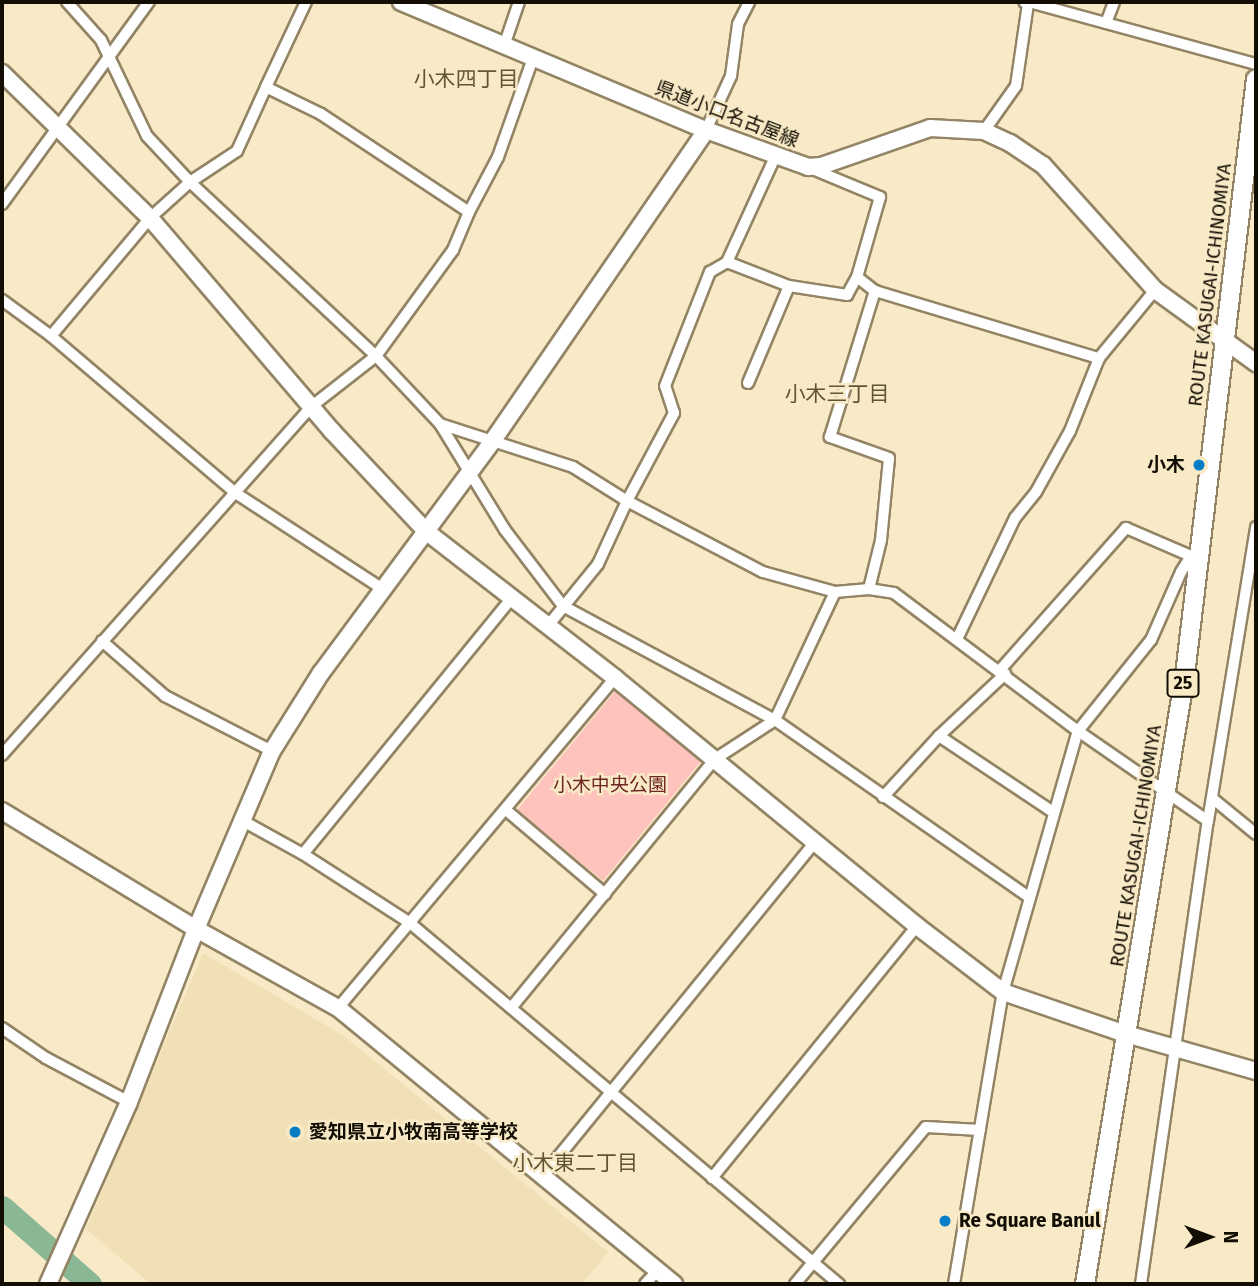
<!DOCTYPE html>
<meta charset="utf-8">
<style>
body{margin:0}
#map{position:relative;width:1258px;height:1286px;overflow:hidden;background:#f9eac7;font-family:"Fira Sans","Noto Sans JP",sans-serif}
div>[style]{position:absolute}
.built>*{inset:0;background:#f1dfb5}
.green>*{inset:0;background:#fec3bd}
.river>*{height:23px;margin:-11.5px;padding:0 11.5px;transform-origin:11.5px;border-radius:11.5px;background:#8ab894}
.roads{filter:drop-shadow(2px 0 #928464) drop-shadow(-2px 0 #928464) drop-shadow(0 2px #928464) drop-shadow(0 -2px #928464)}
.street>*{height:10px;margin:-5px;padding:0 5px;transform-origin:5px;border-radius:5px;background:#fff}
.secondary>*{height:16px;margin:-8px;padding:0 8px;transform-origin:8px;border-radius:8px;background:#fff}
.primary>*{height:18px;margin:-9px;padding:0 9px;transform-origin:9px;border-radius:9px;background:#fff}
.dots>*{width:19px;height:19px;translate:-50% -50%;box-sizing:border-box;border:4px solid #f9eac7;border-radius:50%}
span{translate:-50% -50%;white-space:nowrap;text-align:center;line-height:1.15;-webkit-text-stroke:5px #f9eac7;paint-order:stroke}
.shield-label span{padding:2px 5px;background:#f9eac7;border:2px solid;border-radius:5px;-webkit-text-stroke-width:0}
.shield-label{font-size:18px;color:#130e04;font-weight:700}
.street-label{font-size:19px;color:#130e04}
.poi-label{font-size:19px;color:#130e04;font-weight:700}
.right{translate:-100% -50%;text-align:right}
.left{translate:0 -50%;text-align:left}
.park-label{font-size:19px;color:#6e2725}
.neighbourhood-label{font-size:21px;color:#605435}
.frame{position:absolute;inset:0;border:4px solid #130e04;pointer-events:none}
.north{position:absolute;left:1174px;top:1202px;width:70px;height:70px;-webkit-text-stroke:5px #f9eac7;paint-order:stroke;rotate:90deg;font-size:19px;font-weight:700;line-height:28px;text-align:center;color:#130e04}
.north::after{content:'';display:block;margin:auto;width:24px;height:32px;background:#130e04;clip-path:polygon(50% 0,100% 100%,50% 72%,0 100%)}
</style>
<div id="map">
<div class="built">
<div style="clip-path:polygon(203px 953px,344px 1036px,608px 1252px,582px 1284px,151px 1284px,86px 1229px)"></div>
</div>
<div class="green">
<div style="clip-path:polygon(617px 689px,702px 760px,603px 881px,517px 810px)"></div>
</div>
<div class="river">
<div style="left:2px;top:1207px;width:117px;rotate:41.2deg"></div>
</div>
<div class="roads">
<div class="street">
<div style="left:67px;top:2px;width:51px;rotate:48.2deg"></div>
<div style="left:101px;top:40px;width:106px;rotate:64.4deg"></div>
<div style="left:147px;top:136px;width:63px;rotate:46.9deg"></div>
<div style="left:190px;top:182px;width:255px;rotate:43.1deg"></div>
<div style="left:376px;top:356px;width:93px;rotate:46.7deg"></div>
<div style="left:440px;top:424px;width:124px;rotate:58.5deg"></div>
<div style="left:505px;top:530px;width:96px;rotate:52.7deg"></div>
<div style="left:563px;top:606px;width:241px;rotate:28.3deg"></div>
<div style="left:775px;top:720px;width:310px;rotate:34.9deg"></div>
<div style="left:1029px;top:2px;width:235px;rotate:15.3deg"></div>
<div style="left:1106px;top:23px;width:22px;rotate:-69deg"></div>
<div style="left:504px;top:46px;width:46px;rotate:-71.2deg"></div>
<div style="left:706px;top:130px;width:60px;rotate:-65.2deg"></div>
<div style="left:731px;top:76px;width:52px;rotate:-82.3deg"></div>
<div style="left:738px;top:24px;width:25px;rotate:-63deg"></div>
<div style="left:984px;top:131px;width:55px;rotate:-54.6deg"></div>
<div style="left:1016px;top:86px;width:83px;rotate:-81.7deg"></div>
<div style="left:1028px;top:4px;width:4px;rotate:-153deg"></div>
<div style="left:810px;top:168px;width:76px;rotate:22.5deg"></div>
<div style="left:880px;top:197px;width:83px;rotate:106deg"></div>
<div style="left:2px;top:204px;width:250px;rotate:-54deg"></div>
<div style="left:469px;top:212px;width:62px;rotate:-62.2deg"></div>
<div style="left:498px;top:157px;width:105px;rotate:-70.5deg"></div>
<div style="left:727px;top:262px;width:66px;rotate:21.2deg"></div>
<div style="left:789px;top:286px;width:59px;rotate:8.8deg"></div>
<div style="left:847px;top:295px;width:21px;rotate:-61deg"></div>
<div style="left:857px;top:277px;width:23px;rotate:38deg"></div>
<div style="left:2px;top:300px;width:61px;rotate:36.3deg"></div>
<div style="left:51px;top:336px;width:240px;rotate:40.4deg"></div>
<div style="left:234px;top:492px;width:178px;rotate:33.1deg"></div>
<div style="left:51px;top:336px;width:154px;rotate:-50deg"></div>
<div style="left:150px;top:218px;width:54px;rotate:-42deg"></div>
<div style="left:190px;top:182px;width:56px;rotate:-33.4deg"></div>
<div style="left:237px;top:151px;width:70px;rotate:-65.6deg"></div>
<div style="left:748px;top:383px;width:105px;rotate:-67.1deg"></div>
<div style="left:440px;top:424px;width:140px;rotate:17.9deg"></div>
<div style="left:573px;top:467px;width:64px;rotate:32.2deg"></div>
<div style="left:627px;top:501px;width:153px;rotate:27.6deg"></div>
<div style="left:763px;top:572px;width:75px;rotate:15.5deg"></div>
<div style="left:835px;top:592px;width:34px;rotate:-5deg"></div>
<div style="left:869px;top:589px;width:25px;rotate:9deg"></div>
<div style="left:894px;top:593px;width:230px;rotate:36.9deg"></div>
<div style="left:1078px;top:731px;width:158px;rotate:34.7deg"></div>
<div style="left:869px;top:589px;width:50px;rotate:-76.2deg"></div>
<div style="left:881px;top:540px;width:82px;rotate:-84.4deg"></div>
<div style="left:889px;top:458px;width:63px;rotate:-160.4deg"></div>
<div style="left:830px;top:437px;width:153px;rotate:-72.9deg"></div>
<div style="left:875px;top:291px;width:234px;rotate:16.7deg"></div>
<div style="left:547px;top:627px;width:81px;rotate:-51deg"></div>
<div style="left:598px;top:564px;width:69px;rotate:-65.3deg"></div>
<div style="left:627px;top:501px;width:100px;rotate:-61.9deg"></div>
<div style="left:674px;top:413px;width:28px;rotate:-108deg"></div>
<div style="left:665px;top:386px;width:123px;rotate:-68.5deg"></div>
<div style="left:710px;top:272px;width:20px;rotate:-30deg"></div>
<div style="left:727px;top:262px;width:115px;rotate:-65.4deg"></div>
<div style="left:957px;top:639px;width:134px;rotate:-64.4deg"></div>
<div style="left:1015px;top:518px;width:33px;rotate:-51deg"></div>
<div style="left:1036px;top:492px;width:70px;rotate:-60.9deg"></div>
<div style="left:1070px;top:431px;width:79px;rotate:-68.3deg"></div>
<div style="left:1099px;top:358px;width:88px;rotate:-50.5deg"></div>
<div style="left:102px;top:641px;width:84px;rotate:41.1deg"></div>
<div style="left:165px;top:696px;width:120px;rotate:27.2deg"></div>
<div style="left:1000px;top:670px;width:190px;rotate:-48.4deg"></div>
<div style="left:1126px;top:528px;width:71px;rotate:23.3deg"></div>
<div style="left:939px;top:736px;width:137px;rotate:33.7deg"></div>
<div style="left:2px;top:755px;width:467px;rotate:-48.4deg"></div>
<div style="left:312px;top:406px;width:81px;rotate:-38deg"></div>
<div style="left:376px;top:356px;width:131px;rotate:-54deg"></div>
<div style="left:453px;top:250px;width:41px;rotate:-67.2deg"></div>
<div style="left:469px;top:212px;width:178px;rotate:-146.5deg"></div>
<div style="left:321px;top:114px;width:61px;rotate:-153.9deg"></div>
<div style="left:266px;top:87px;width:94px;rotate:-64.8deg"></div>
<div style="left:883px;top:797px;width:83px;rotate:-47.4deg"></div>
<div style="left:939px;top:736px;width:91px;rotate:-43.2deg"></div>
<div style="left:1212px;top:798px;width:57px;rotate:39.3deg"></div>
<div style="left:506px;top:810px;width:130px;rotate:40.3deg"></div>
<div style="left:243px;top:821px;width:68px;rotate:28.8deg"></div>
<div style="left:303px;top:854px;width:127px;rotate:32.8deg"></div>
<div style="left:410px;top:923px;width:561px;rotate:40.08deg"></div>
<div style="left:303px;top:854px;width:330px;rotate:-50.8deg"></div>
<div style="left:338px;top:1008px;width:431px;rotate:-50deg"></div>
<div style="left:511px;top:1008px;width:322px;rotate:-50.7deg"></div>
<div style="left:715px;top:759px;width:72px;rotate:-33deg"></div>
<div style="left:775px;top:720px;width:141px;rotate:-64.9deg"></div>
<div style="left:2px;top:1028px;width:53px;rotate:34.3deg"></div>
<div style="left:46px;top:1058px;width:94px;rotate:27.9deg"></div>
<div style="left:541px;top:1178px;width:434px;rotate:-50.8deg"></div>
<div style="left:712px;top:1178px;width:325px;rotate:-50.9deg"></div>
<div style="left:645px;top:1284px;width:18px;rotate:-47deg"></div>
<div style="left:795px;top:1284px;width:204px;rotate:-50.2deg"></div>
<div style="left:926px;top:1127px;width:54px;rotate:3.2deg"></div>
<div style="left:954px;top:1284px;width:296px;rotate:-80.5deg"></div>
<div style="left:1003px;top:992px;width:272px;rotate:-74deg"></div>
<div style="left:1078px;top:731px;width:117px;rotate:-51.3deg"></div>
<div style="left:1151px;top:640px;width:74px;rotate:-66.2deg"></div>
<div style="left:1181px;top:572px;width:19px;rotate:-58deg"></div>
<div style="left:1191px;top:556px;width:10px"></div>
<div style="left:1141px;top:1284px;width:468px;rotate:-81.8deg"></div>
<div style="left:1208px;top:821px;width:298px;rotate:-80.7deg"></div>
</div>
<div class="secondary">
<div style="left:401px;top:2px;width:331px;rotate:22.8deg"></div>
<div style="left:706px;top:130px;width:109px;rotate:19.9deg"></div>
<div style="left:808px;top:167px;width:13px;rotate:-4deg"></div>
<div style="left:821px;top:166px;width:115px;rotate:-19.2deg"></div>
<div style="left:930px;top:128px;width:54px;rotate:3.2deg"></div>
<div style="left:984px;top:131px;width:29px;rotate:25deg"></div>
<div style="left:1010px;top:143px;width:40px;rotate:34deg"></div>
<div style="left:1043px;top:165px;width:168px;rotate:48.1deg"></div>
<div style="left:1155px;top:290px;width:125px;rotate:35.9deg"></div>
<div style="left:2px;top:73px;width:207px;rotate:44.4deg"></div>
<div style="left:150px;top:218px;width:280px;rotate:49.5deg"></div>
<div style="left:332px;top:431px;width:139px;rotate:46.8deg"></div>
<div style="left:427px;top:532px;width:238px;rotate:37.8deg"></div>
<div style="left:615px;top:678px;width:391px;rotate:39.4deg"></div>
<div style="left:917px;top:926px;width:108px;rotate:37.5deg"></div>
<div style="left:1003px;top:992px;width:130px;rotate:18.9deg"></div>
<div style="left:1126px;top:1034px;width:135px;rotate:15.9deg"></div>
<div style="left:2px;top:811px;width:227px;rotate:31.3deg"></div>
<div style="left:196px;top:929px;width:162px;rotate:29.1deg"></div>
<div style="left:338px;top:1008px;width:435px;rotate:39.4deg"></div>
<div style="left:48px;top:1284px;width:199px;rotate:-66deg"></div>
<div style="left:129px;top:1102px;width:186px;rotate:-68.8deg"></div>
<div style="left:196px;top:929px;width:194px;rotate:-66.9deg"></div>
<div style="left:272px;top:751px;width:92px;rotate:-57.9deg"></div>
<div style="left:321px;top:673px;width:291px;rotate:-53.5deg"></div>
<div style="left:494px;top:439px;width:375px;rotate:-55.5deg"></div>
</div>
<div class="primary">
<div style="left:1085px;top:1284px;width:617px;rotate:-80.68deg"></div>
<div style="left:1185px;top:675px;width:600px;rotate:-83.21deg"></div>
</div>
</div>
<div class="dots">
<div style="left:1199px;top:465px;background:#037dc6"></div>
<div style="left:295px;top:1132px;background:#037dc6"></div>
<div style="left:945px;top:1221px;background:#037dc6"></div>
</div>
<div class="shield-label">
<span style="left:1183px;top:683px">25</span>
</div>
<div class="street-label">
<span style="left:727px;top:114px;rotate:21deg">県道小口名古屋線</span>
<span style="left:1210px;top:285px;rotate:-83deg">ROUTE KASUGAI-ICHINOMIYA</span>
<span style="left:1136px;top:846px;rotate:-81deg">ROUTE KASUGAI-ICHINOMIYA</span>
</div>
<div class="poi-label">
<span class="right" style="left:1185px;top:465px">小木</span>
<span class="left" style="left:309px;top:1132px">愛知県立小牧南高等学校</span>
<span class="left" style="left:959px;top:1221px">Re Square Banul</span>
</div>
<div class="park-label">
<span style="left:610px;top:785px">小木中央公園</span>
</div>
<div class="neighbourhood-label">
<span style="left:466px;top:79px">小木四丁目</span>
<span style="left:837px;top:394px">小木三丁目</span>
<span style="left:575px;top:1163px">小木東二丁目</span>
</div>
<div class="frame"></div>
<div class="north">N</div>
</div>
